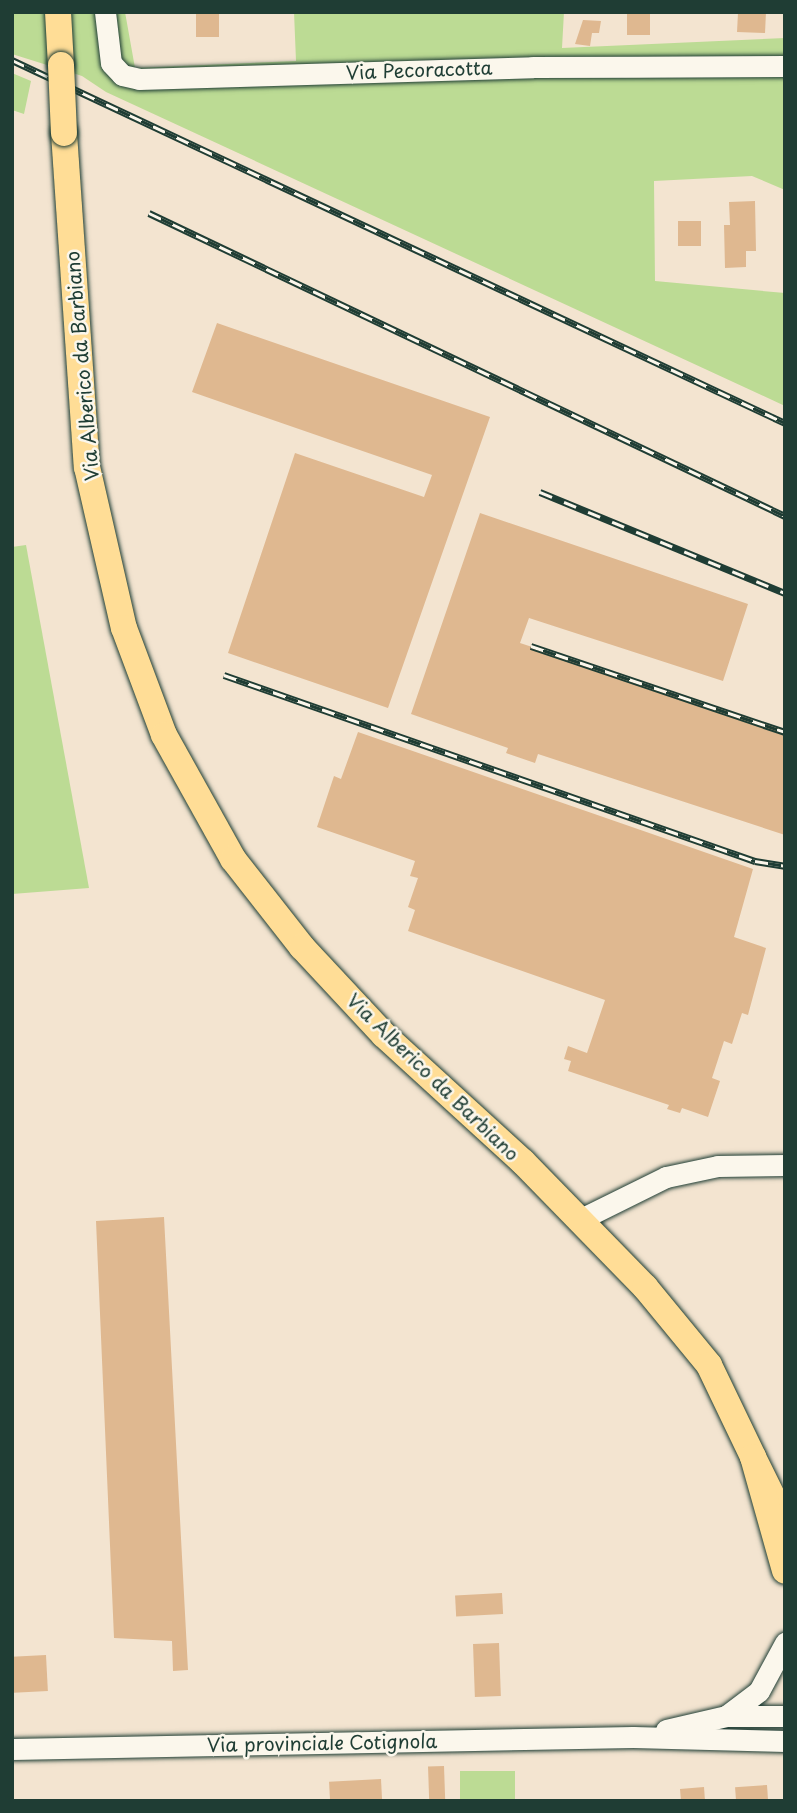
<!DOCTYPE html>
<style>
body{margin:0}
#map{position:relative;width:797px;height:1813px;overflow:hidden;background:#f3e4d0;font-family:"Playpen Sans",sans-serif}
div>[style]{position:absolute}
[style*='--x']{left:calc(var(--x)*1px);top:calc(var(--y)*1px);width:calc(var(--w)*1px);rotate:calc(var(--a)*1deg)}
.green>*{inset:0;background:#bcdb94;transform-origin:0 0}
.building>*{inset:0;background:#dfb890;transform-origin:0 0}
.roads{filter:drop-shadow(0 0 2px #1f3d34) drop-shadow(0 0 2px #1f3d34)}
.minor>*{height:21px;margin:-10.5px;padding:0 10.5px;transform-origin:10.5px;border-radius:10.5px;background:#fbf7ec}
.major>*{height:26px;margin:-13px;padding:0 13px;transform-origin:13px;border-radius:13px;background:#ffdd96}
.rail>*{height:7px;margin-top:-3.5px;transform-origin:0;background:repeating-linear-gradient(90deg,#fbf7ec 0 13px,#1f3d34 0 26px);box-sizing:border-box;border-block:2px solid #1f3d34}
.bridges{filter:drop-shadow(0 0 2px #1f3d34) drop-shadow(0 0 2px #1f3d34)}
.major-bridge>*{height:26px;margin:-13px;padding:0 13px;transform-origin:13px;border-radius:13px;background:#ffdd96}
span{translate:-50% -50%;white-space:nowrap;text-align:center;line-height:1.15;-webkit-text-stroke:5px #fbf7ec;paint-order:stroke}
.street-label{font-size:19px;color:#1f3d34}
.frame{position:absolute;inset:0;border:14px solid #1f3d34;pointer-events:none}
</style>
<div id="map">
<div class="green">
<div style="clip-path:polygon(12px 12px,125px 12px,135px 68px,296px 61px,294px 12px,564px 12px,562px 48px,785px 38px,785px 190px,752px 176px,654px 181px,655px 281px,785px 293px,785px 406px,106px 92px,82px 76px,12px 54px)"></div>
<div style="clip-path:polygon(12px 73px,31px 81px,24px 114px,12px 110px)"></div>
<div style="clip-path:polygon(26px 545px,89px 888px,12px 894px,12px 547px)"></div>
<div style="left:460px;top:1771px;width:55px;height:30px"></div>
</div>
<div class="building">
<div style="left:196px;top:12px;width:23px;height:25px"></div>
<div style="left:627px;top:12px;width:23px;height:23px"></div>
<div style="clip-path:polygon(752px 12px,766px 12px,765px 33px,737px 32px,738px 13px)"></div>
<div style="clip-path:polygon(583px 20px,601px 21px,599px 33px,592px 33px,590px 46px,575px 44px)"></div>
<div style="clip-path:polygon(755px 201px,756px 251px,746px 251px,746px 267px,725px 268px,724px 225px,730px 225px,729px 202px)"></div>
<div style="left:678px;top:221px;width:23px;height:25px"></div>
<div style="clip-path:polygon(217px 323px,490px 417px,388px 708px,228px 653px,295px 453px,424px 497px,432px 475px,192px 392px)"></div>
<div style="clip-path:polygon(480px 513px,748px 604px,723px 681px,529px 618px,520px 643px,785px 730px,785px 835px,538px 754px,535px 763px,506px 753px,508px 748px,411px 714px)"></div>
<div style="clip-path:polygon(358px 732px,753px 869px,734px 937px,766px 948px,748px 1015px,742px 1013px,732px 1044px,724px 1041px,712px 1078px,720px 1081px,708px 1117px,682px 1108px,680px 1113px,667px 1109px,669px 1105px,568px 1071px,571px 1061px,564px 1059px,568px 1046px,587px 1053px,605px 1000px,408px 931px,415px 910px,408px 907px,418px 878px,410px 876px,415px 861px,317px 827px,334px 776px,341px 779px)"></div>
<div style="clip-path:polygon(164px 1217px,188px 1670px,173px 1671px,172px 1641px,114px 1638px,96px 1221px)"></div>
<div style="left:502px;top:1593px;width:21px;height:47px;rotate:87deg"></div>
<div style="left:499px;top:1643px;width:53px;height:26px;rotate:88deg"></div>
<div style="left:46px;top:1655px;width:36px;height:34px;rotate:87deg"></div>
<div style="left:444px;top:1766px;width:35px;height:16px;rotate:88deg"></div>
<div style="left:381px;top:1779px;width:22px;height:52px;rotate:87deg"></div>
<div style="left:767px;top:1785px;width:16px;height:32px;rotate:86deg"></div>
<div style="clip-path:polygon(704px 1787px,705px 1801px,681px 1801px,680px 1789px)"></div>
</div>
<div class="roads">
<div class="minor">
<div style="--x:105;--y:12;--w:51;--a:83.3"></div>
<div style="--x:111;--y:63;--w:16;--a:47"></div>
<div style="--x:122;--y:75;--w:17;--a:13"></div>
<div style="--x:139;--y:79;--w:394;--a:-1.7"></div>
<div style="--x:533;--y:67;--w:252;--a:-0.2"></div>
<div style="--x:581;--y:1219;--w:95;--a:-26.3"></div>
<div style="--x:666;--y:1177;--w:53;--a:-11.9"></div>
<div style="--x:718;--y:1166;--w:67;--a:-0.9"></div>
<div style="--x:726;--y:1716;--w:59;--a:0"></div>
<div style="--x:666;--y:1730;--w:62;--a:-13.1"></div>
<div style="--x:726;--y:1716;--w:41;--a:-37.1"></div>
<div style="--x:759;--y:1691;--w:55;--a:-61.6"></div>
<div style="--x:12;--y:1749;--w:621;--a:-1.11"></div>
<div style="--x:633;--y:1737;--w:152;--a:1.5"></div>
</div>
<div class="major">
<div style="--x:58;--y:12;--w:53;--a:86.8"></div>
<div style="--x:64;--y:133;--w:335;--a:86.1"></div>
<div style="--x:87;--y:467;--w:165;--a:77.1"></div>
<div style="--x:124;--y:628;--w:114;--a:69.5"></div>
<div style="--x:164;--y:735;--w:142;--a:60.9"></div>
<div style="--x:233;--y:859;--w:112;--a:51.9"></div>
<div style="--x:302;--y:947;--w:120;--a:47"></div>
<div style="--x:384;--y:1035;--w:188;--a:42.4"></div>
<div style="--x:523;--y:1162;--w:175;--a:45.7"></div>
<div style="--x:645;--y:1287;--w:101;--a:50.6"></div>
<div style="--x:709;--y:1365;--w:102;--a:64.4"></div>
<div style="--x:785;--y:1522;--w:72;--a:-116.2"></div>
<div style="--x:753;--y:1457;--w:118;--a:74.3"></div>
</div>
</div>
<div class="rail">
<div style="--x:12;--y:60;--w:854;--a:25.15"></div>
<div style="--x:149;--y:213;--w:704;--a:25.47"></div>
<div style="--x:540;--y:492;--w:265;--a:22.4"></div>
<div style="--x:531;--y:646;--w:268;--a:18.7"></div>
<div style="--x:224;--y:675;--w:563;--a:19.3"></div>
<div style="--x:755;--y:861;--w:30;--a:9"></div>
</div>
<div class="bridges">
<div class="major-bridge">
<div style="--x:61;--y:65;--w:68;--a:87.5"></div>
</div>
</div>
<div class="street-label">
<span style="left:419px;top:70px;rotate:-2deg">Via Pecoracotta</span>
<span style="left:82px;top:366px;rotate:-95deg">Via Alberico da Barbiano</span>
<span style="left:433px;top:1077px;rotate:44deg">Via Alberico da Barbiano</span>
<span style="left:322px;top:1743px;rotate:-1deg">Via provinciale Cotignola</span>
</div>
<div class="frame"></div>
</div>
